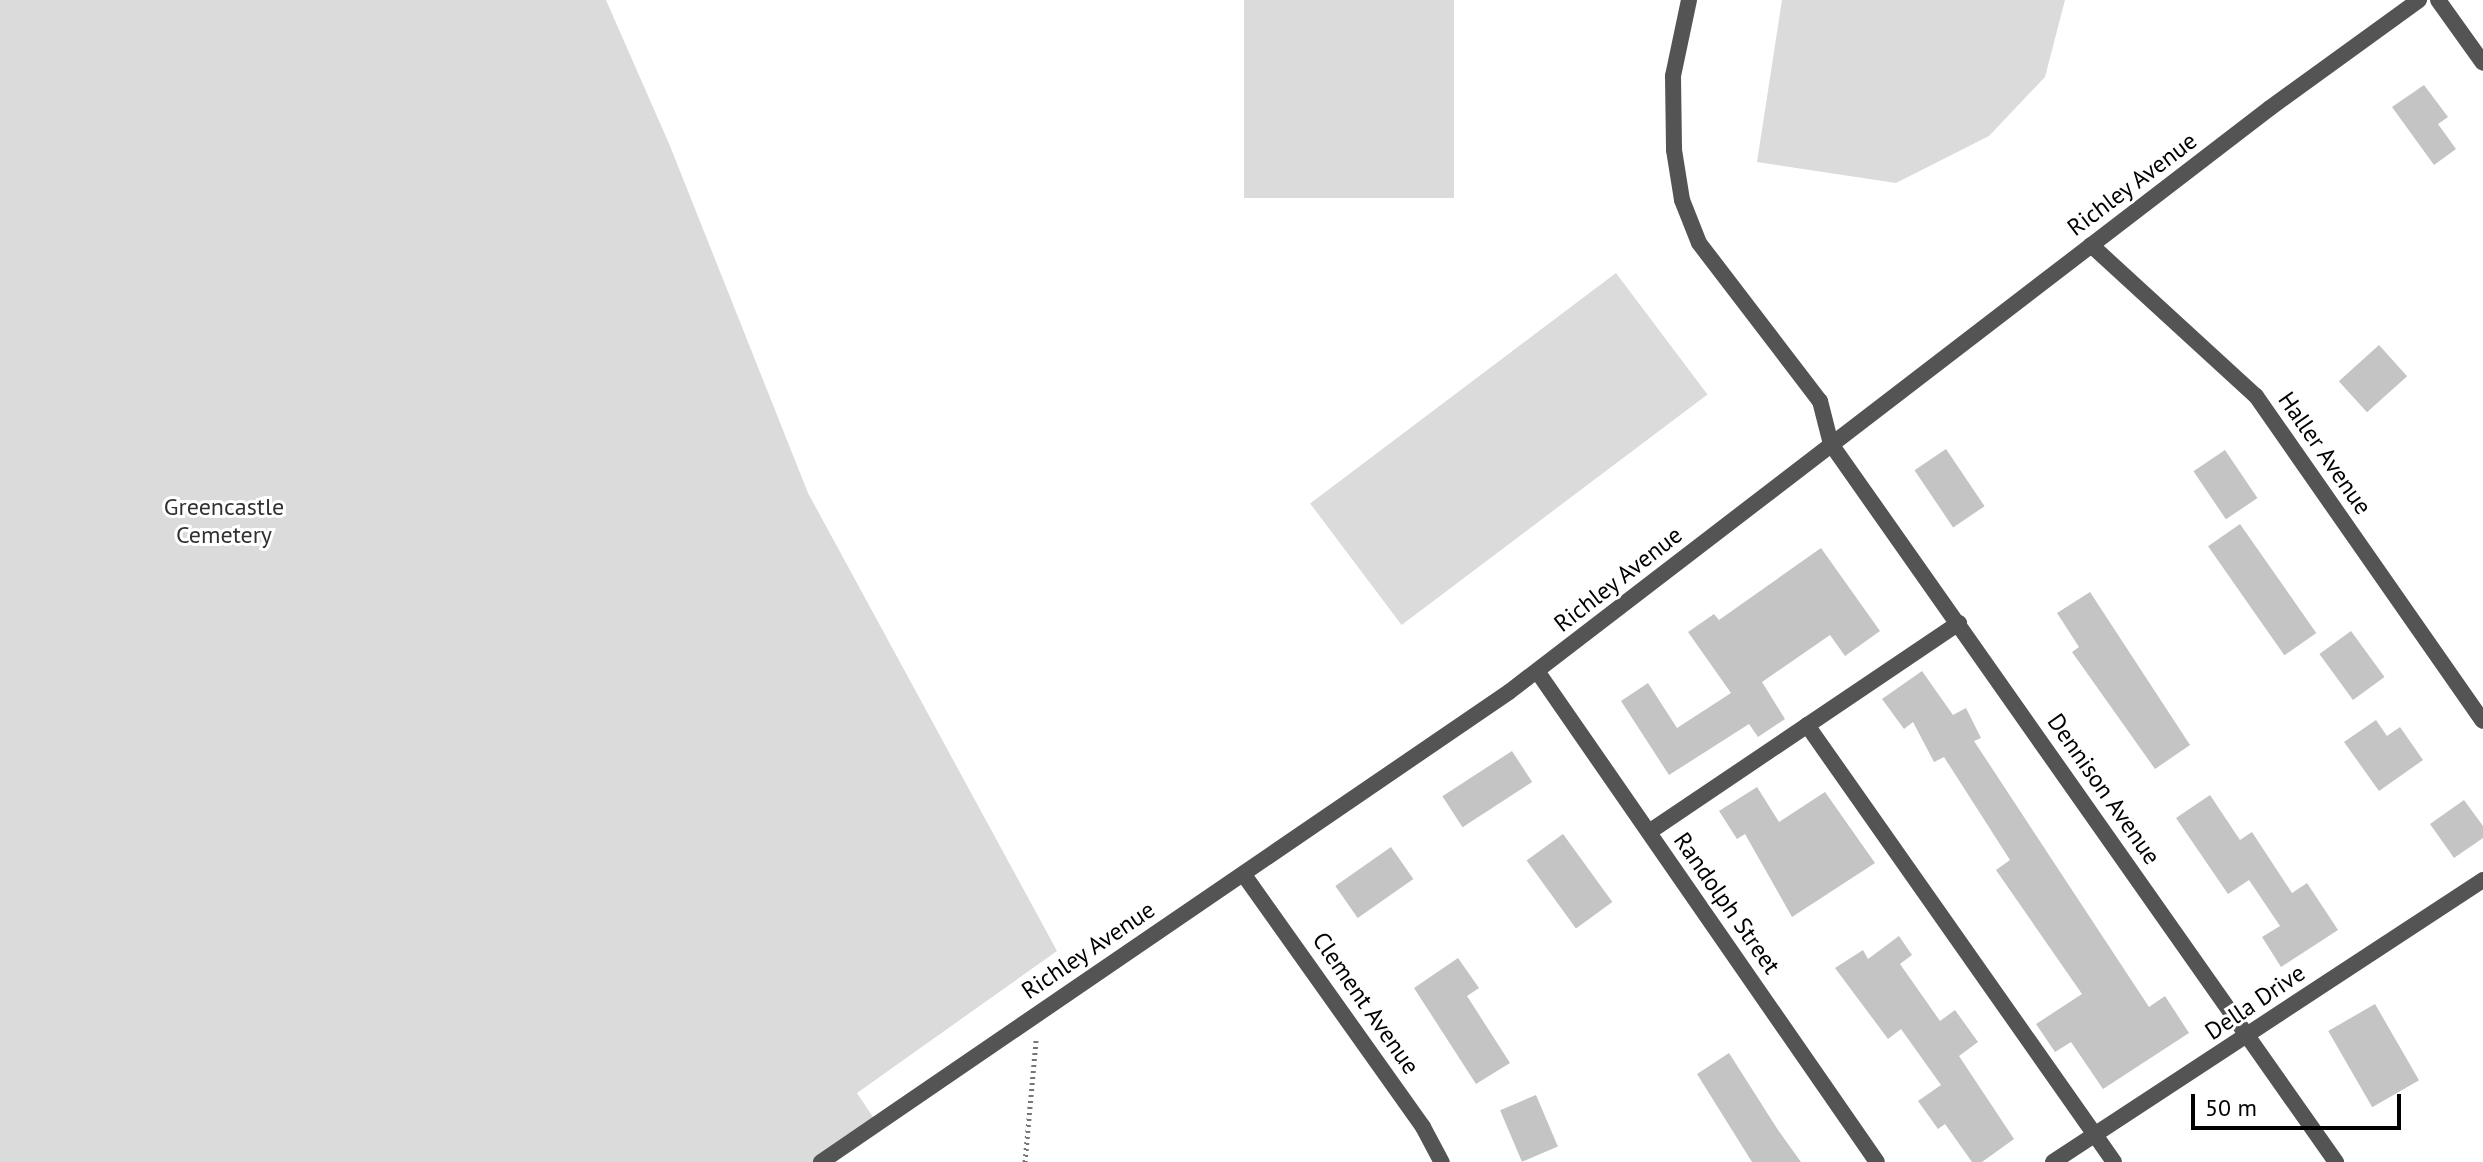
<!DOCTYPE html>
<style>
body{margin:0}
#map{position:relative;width:2483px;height:1162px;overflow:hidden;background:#fff;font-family:"PT Sans",sans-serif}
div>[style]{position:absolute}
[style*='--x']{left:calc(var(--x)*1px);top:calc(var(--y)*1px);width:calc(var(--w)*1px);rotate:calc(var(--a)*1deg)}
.green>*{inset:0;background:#dbdbdb;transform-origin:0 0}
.building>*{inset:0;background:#c4c4c4;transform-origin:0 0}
.path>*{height:5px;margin-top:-2.5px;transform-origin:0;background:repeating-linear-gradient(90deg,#767676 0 2px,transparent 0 6px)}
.lane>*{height:16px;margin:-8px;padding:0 8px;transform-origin:8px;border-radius:8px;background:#545454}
.street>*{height:16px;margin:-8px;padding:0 8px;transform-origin:8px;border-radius:8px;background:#545454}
span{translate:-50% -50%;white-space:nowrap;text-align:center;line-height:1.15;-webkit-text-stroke:6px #fff;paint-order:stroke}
.street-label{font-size:24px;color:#000}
.park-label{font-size:24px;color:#323232}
.scale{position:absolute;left:2191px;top:1094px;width:210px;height:36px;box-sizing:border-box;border:4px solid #000;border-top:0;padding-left:10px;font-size:24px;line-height:28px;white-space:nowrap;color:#000;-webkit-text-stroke:6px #fff;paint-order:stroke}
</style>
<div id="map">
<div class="green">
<div style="clip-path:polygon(0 0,606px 0,670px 146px,808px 493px,1057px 951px,857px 1093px,877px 1123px,821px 1162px,0 1162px)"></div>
<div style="left:1244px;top:0;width:210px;height:198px"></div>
<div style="clip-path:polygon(1782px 0,2065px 0,2045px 77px,1989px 136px,1896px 183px,1757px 162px)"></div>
<div style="left:1616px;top:273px;width:152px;height:383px;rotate:53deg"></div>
</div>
<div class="building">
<div style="clip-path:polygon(2424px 85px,2448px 117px,2438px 124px,2456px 149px,2434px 165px,2392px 107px)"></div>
<div style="left:2379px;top:345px;width:42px;height:54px;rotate:48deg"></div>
<div style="left:1946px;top:449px;width:69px;height:38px;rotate:56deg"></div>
<div style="left:2225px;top:450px;width:58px;height:38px;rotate:56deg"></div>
<div style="left:2240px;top:524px;width:133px;height:39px;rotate:55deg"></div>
<div style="clip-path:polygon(1821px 548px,1880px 631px,1845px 656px,1830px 635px,1762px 682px,1785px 719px,1758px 737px,1749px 724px,1669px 775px,1621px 701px,1648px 683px,1677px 728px,1731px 693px,1688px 632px,1714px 614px,1719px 620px)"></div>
<div style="clip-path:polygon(2090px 592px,2190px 745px,2155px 769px,2072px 652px,2079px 647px,2057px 613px)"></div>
<div style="left:2351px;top:631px;width:57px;height:39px;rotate:54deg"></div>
<div style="clip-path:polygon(1922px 671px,1953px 715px,1966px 708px,1981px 738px,1974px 741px,2149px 1007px,2165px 996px,2189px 1033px,2103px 1089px,2071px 1042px,2055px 1052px,2036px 1024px,2082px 994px,1996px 870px,2010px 860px,1944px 757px,1934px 762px,1913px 722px,1904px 729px,1882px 699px)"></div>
<div style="clip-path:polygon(2376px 720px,2387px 736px,2400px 727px,2423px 760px,2379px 791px,2344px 742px)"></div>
<div style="left:1512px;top:751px;width:37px;height:83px;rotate:57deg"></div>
<div style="clip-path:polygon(1757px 787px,1779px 822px,1825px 792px,1875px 863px,1792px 917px,1745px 834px,1737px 839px,1719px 811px)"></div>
<div style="clip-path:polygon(2210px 795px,2240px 840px,2252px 832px,2292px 893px,2307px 883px,2338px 930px,2281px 967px,2262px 937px,2280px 926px,2249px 880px,2228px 894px,2176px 818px)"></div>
<div style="clip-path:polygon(2464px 800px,2483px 826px,2483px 838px,2454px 858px,2430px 824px)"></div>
<div style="left:1563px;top:834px;width:84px;height:45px;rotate:54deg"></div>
<div style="left:1391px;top:847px;width:39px;height:68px;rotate:55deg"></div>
<div style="clip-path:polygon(1899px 936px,1912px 955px,1900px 964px,1940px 1021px,1955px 1010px,1978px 1042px,1959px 1056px,2014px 1139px,1982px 1162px,1972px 1162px,1945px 1124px,1938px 1129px,1918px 1101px,1941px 1085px,1901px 1029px,1888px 1039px,1835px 968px,1863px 950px,1868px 959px)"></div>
<div style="clip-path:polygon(1458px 958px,1479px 988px,1467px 996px,1510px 1063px,1476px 1084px,1414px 988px)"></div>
<div style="left:2375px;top:1004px;width:88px;height:54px;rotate:60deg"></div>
<div style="clip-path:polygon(1729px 1053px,1778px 1130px,1801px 1162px,1752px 1162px,1697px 1074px)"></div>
<div style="left:1536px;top:1095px;width:56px;height:39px;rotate:67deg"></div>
</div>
<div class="path">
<div style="--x:1025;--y:1162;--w:122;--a:-84.8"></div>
</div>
<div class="lane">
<div style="--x:1689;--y:0;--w:78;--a:101.9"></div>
<div style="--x:1673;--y:76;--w:74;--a:89.2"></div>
<div style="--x:1674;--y:150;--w:51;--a:80.9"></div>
<div style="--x:1682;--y:200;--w:46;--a:68.4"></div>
<div style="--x:1699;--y:243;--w:199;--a:52.6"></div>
<div style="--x:1820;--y:401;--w:44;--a:75.7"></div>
<div style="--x:1807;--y:725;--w:534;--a:54.91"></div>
<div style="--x:1649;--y:832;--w:374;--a:-34"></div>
</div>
<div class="street">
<div style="--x:2438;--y:0;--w:77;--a:54.5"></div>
<div style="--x:2091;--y:245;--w:224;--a:42.5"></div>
<div style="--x:2256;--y:396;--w:396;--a:55.1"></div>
<div style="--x:1831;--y:444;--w:878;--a:54.88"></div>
<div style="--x:1537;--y:671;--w:597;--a:55.3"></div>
<div style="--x:1244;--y:875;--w:309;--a:54.6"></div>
<div style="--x:1423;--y:1127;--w:40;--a:62"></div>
<div style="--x:821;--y:1162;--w:833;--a:-34.34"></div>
<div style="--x:1509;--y:692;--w:959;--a:-37.5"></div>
<div style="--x:2270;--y:108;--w:184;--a:-35.9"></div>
<div style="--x:2053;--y:1162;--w:514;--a:-33.26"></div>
</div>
<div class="street-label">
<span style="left:2132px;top:184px;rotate:-37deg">Richley Avenue</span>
<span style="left:2325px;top:453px;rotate:55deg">Haller Avenue</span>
<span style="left:1618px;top:579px;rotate:-38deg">Richley Avenue</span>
<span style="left:2104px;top:789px;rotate:55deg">Dennison Avenue</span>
<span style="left:1727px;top:903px;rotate:55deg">Randolph Street</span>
<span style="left:1088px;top:950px;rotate:-34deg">Richley Avenue</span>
<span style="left:2255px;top:1002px;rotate:-34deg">Della Drive</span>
<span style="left:1366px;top:1003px;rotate:55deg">Clement Avenue</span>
</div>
<div class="park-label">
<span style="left:224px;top:521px">Greencastle<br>Cemetery</span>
</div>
<div class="scale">50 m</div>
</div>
